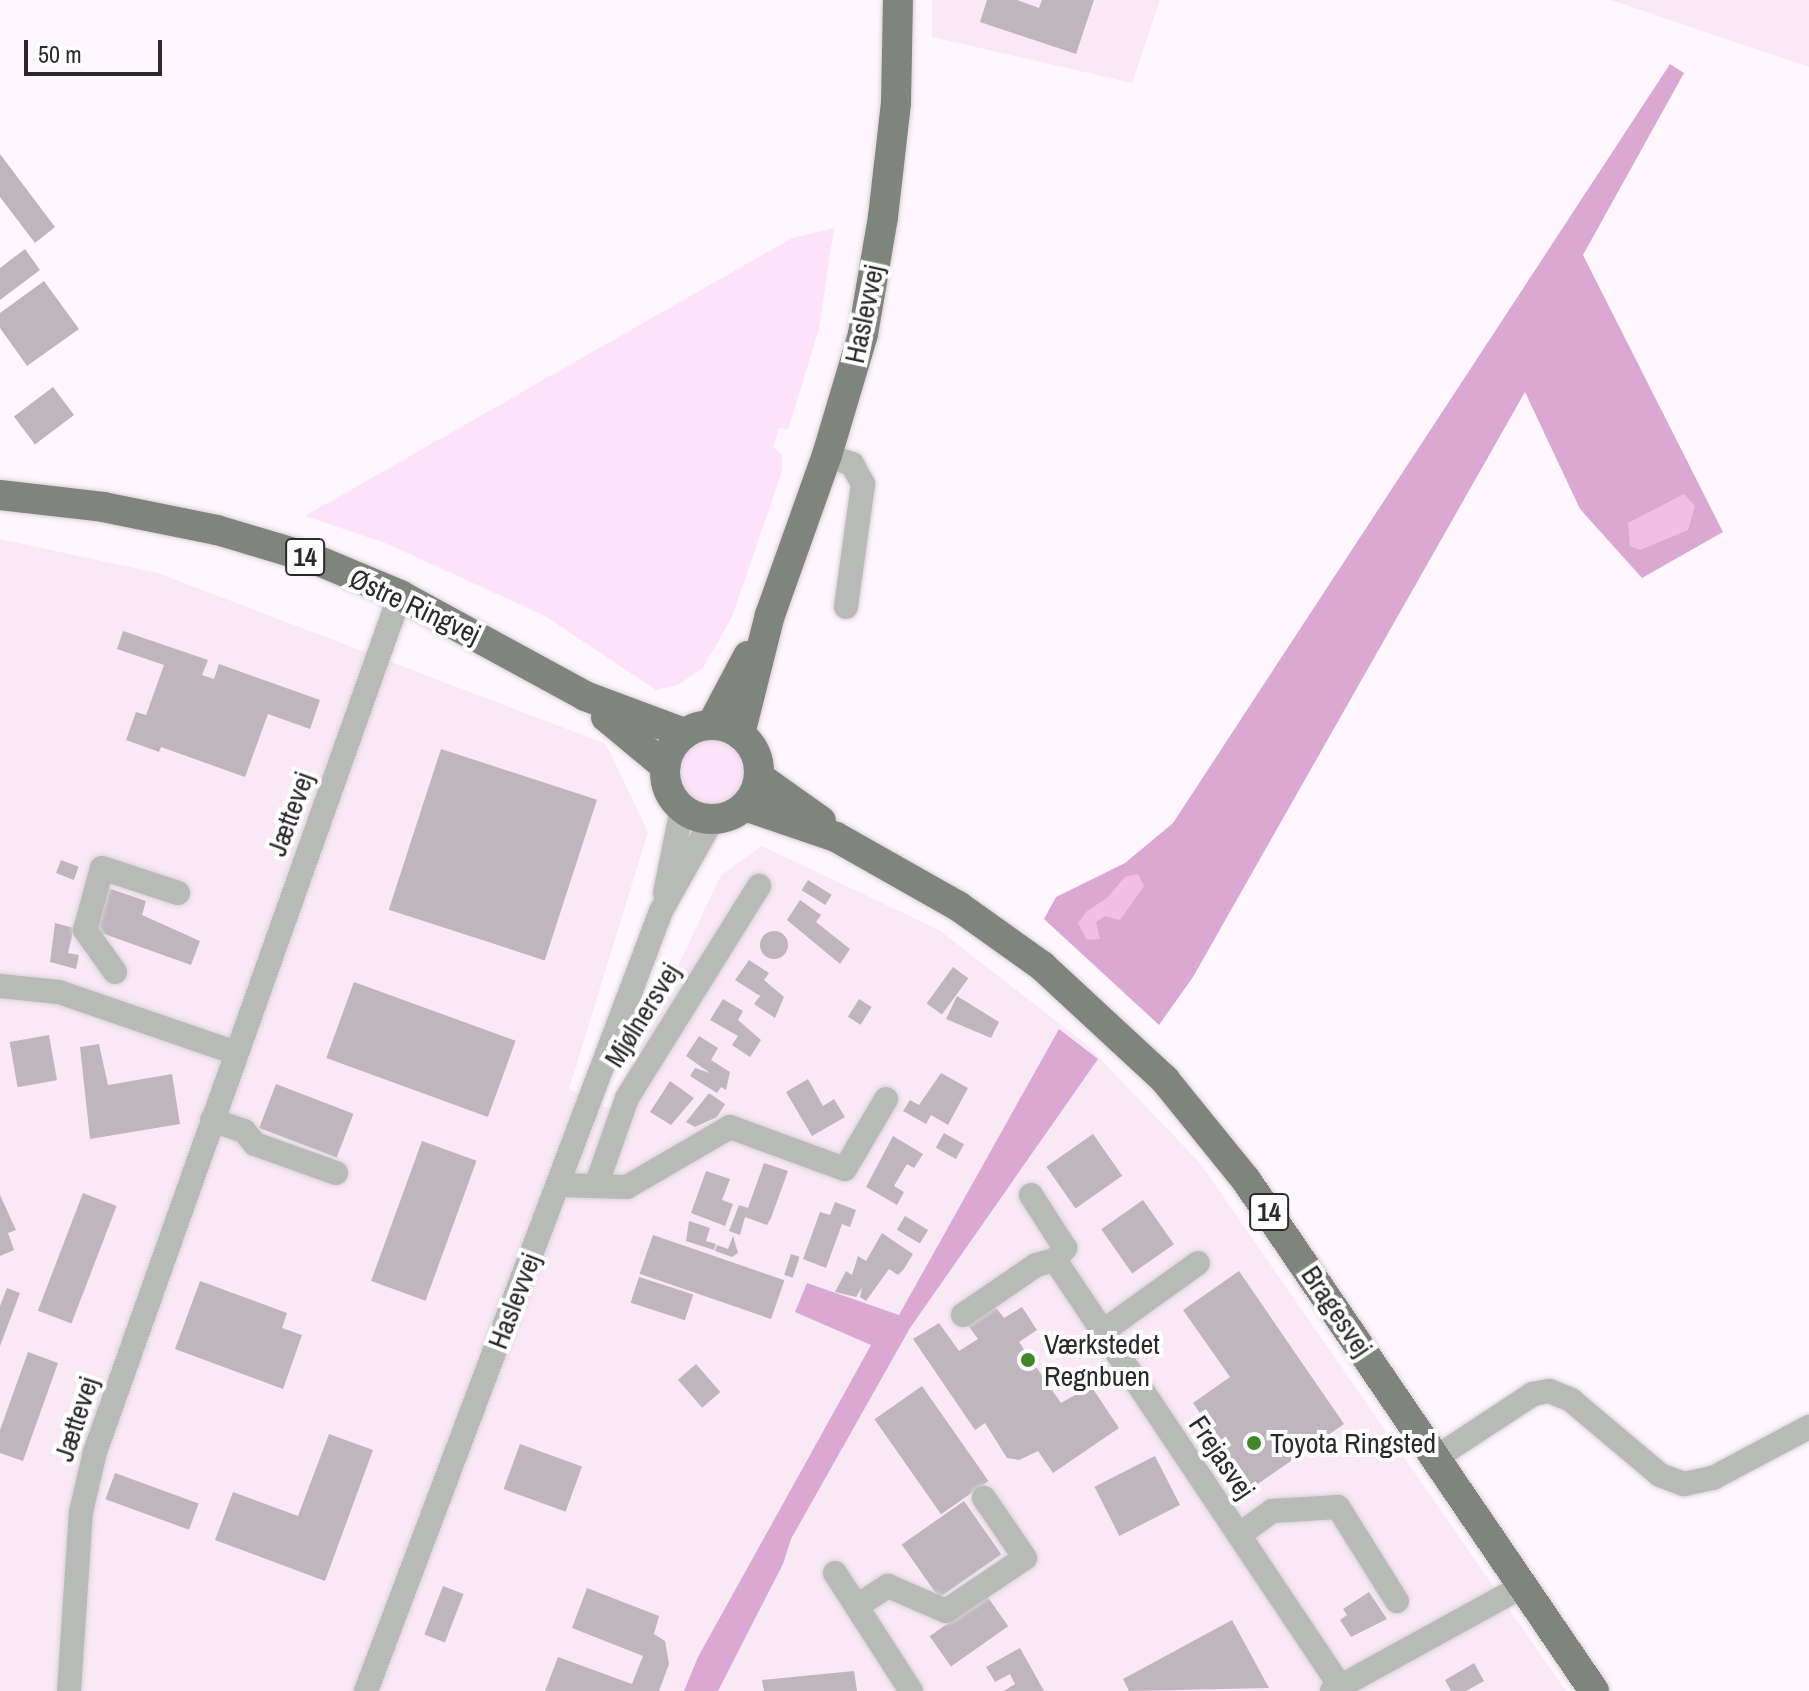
<!DOCTYPE html>
<meta charset="utf-8">
<style>
body{margin:0}
#map{position:relative;width:1809px;height:1691px;overflow:hidden;background:#fff7fd;font-family:"Archivo Narrow",sans-serif}
div>[style]{position:absolute}
[style*='--x']{left:calc(var(--x)*1px);top:calc(var(--y)*1px);width:calc(var(--w)*1px);rotate:calc(var(--a)*1deg)}
.built>*{inset:0;background:#f8e9f5}
.green>*{inset:0;background:#fee2f9}
.round{border-radius:50%}
.forest>*{inset:0;background:#dba8d3}
.water>*{inset:0;background:#f1bee9}
.building>*{inset:0;background:#beb6bc;transform-origin:0 0}
.roads{filter:drop-shadow(0 0 2px #d9d2d7) drop-shadow(0 0 2px #d9d2d7)}
.minor>*{height:24px;margin:-12px;padding:0 12px;transform-origin:12px;border-radius:12px;background:#b7bab6}
.major>*{height:30px;margin:-15px;padding:0 15px;transform-origin:15px;border-radius:15px;background:#80847e}
.major>.ring{margin:-15px;padding:0;box-sizing:content-box;background:none;border:30px solid #80847e;border-radius:50%}
.dots>*{width:22px;height:22px;translate:-50% -50%;box-sizing:border-box;border:4px solid #fff;border-radius:50%}
span{translate:-50% -50%;white-space:nowrap;text-align:center;line-height:1.15;-webkit-text-stroke:8px #fff;paint-order:stroke}
.shield-label span{padding:2px 6px;background:#fff;border:2px solid;border-radius:6px;-webkit-text-stroke-width:0}
.shield-label{font-size:26px;color:#2c292c;font-weight:700}
.street-label{font-size:28px;color:#2c292c}
.poi-label{font-size:28px;color:#2c292c}
.left{translate:0 -50%;text-align:left}
.scale{position:absolute;left:24px;top:40px;width:138px;height:36px;box-sizing:border-box;border:4px solid #2c292c;border-top:0;padding-left:10px;font-size:24px;line-height:28px;white-space:nowrap;color:#2c292c;-webkit-text-stroke:6px #fff;paint-order:stroke}
</style>
<div id="map">
<div class="built">
<div style="clip-path:polygon(932px 0,1160px 0,1132px 83px,932px 37px)"></div>
<div style="clip-path:polygon(1611px 0,1809px 0,1809px 67px,1720px 37px)"></div>
<div style="clip-path:polygon(0 539px,158px 573px,606px 744px,648px 832px,569px 1089px,610px 1109px,721px 875px,762px 846px,939px 930px,1086px 1044px,1200px 1163px,1566px 1691px,0 1691px)"></div>
</div>
<div class="green">
<div style="clip-path:polygon(834px 228px,819px 329px,788px 430px,779px 428px,773px 447px,782px 455px,782px 472px,732px 617px,703px 668px,678px 685px,656px 690px,545px 616px,385px 543px,305px 516px,792px 238px)"></div>
<div class="round" style="left:678px;top:737px;width:68px;height:68px"></div>
</div>
<div class="forest">
<div style="clip-path:polygon(1670px 64px,1684px 73px,1583px 255px,1723px 532px,1642px 578px,1580px 509px,1525px 392px,1193px 977px,1159px 1025px,1044px 919px,1056px 897px,1125px 863px,1173px 823px)"></div>
<div style="clip-path:polygon(1059px 1029px,1098px 1059px,910px 1328px,791px 1539px,783px 1564px,718px 1691px,684px 1691px,698px 1657px,871px 1345px,795px 1312px,807px 1283px,899px 1315px)"></div>
</div>
<div class="water">
<div style="clip-path:polygon(1684px 494px,1695px 506px,1688px 530px,1640px 550px,1630px 546px,1628px 523px)"></div>
<div style="clip-path:polygon(1138px 874px,1144px 886px,1120px 920px,1105px 916px,1096px 922px,1100px 939px,1087px 940px,1078px 923px,1087px 911px,1107px 898px,1125px 877px)"></div>
</div>
<div class="building">
<div style="clip-path:polygon(987px 0,1017px 0,1039px 8px,1042px 0,1094px 0,1076px 54px,980px 22px)"></div>
<div style="clip-path:polygon(0 154px,55px 227px,35px 243px,0 197px)"></div>
<div style="clip-path:polygon(25px 249px,40px 270px,0 300px,0 268px)"></div>
<div style="clip-path:polygon(44px 281px,79px 329px,27px 366px,0 328px,0 313px)"></div>
<div style="left:53px;top:387px;width:35px;height:49px;rotate:53deg"></div>
<div style="clip-path:polygon(123px 631px,208px 660px,202px 675px,214px 679px,219px 664px,320px 700px,310px 729px,268px 714px,245px 777px,161px 747px,159px 752px,126px 740px,136px 712px,146px 715px,164px 665px,117px 649px)"></div>
<div style="left:441px;top:749px;width:164px;height:169px;rotate:18deg"></div>
<div style="left:61px;top:860px;width:19px;height:14px;rotate:21deg"></div>
<div style="left:808px;top:880px;width:28px;height:12px;rotate:32deg"></div>
<div style="clip-path:polygon(108px 888px,146px 901px,142px 915px,200px 941px,191px 965px,93px 930px)"></div>
<div style="clip-path:polygon(800px 900px,821px 915px,816px 922px,850px 949px,840px 964px,787px 920px)"></div>
<div style="clip-path:polygon(55px 923px,74px 928px,68px 953px,79px 955px,76px 969px,50px 962px)"></div>
<div class="round" style="left:760px;top:931px;width:28px;height:28px"></div>
<div style="clip-path:polygon(749px 960px,769px 973px,764px 980px,784px 997px,775px 1018px,754px 1004px,760px 996px,735px 980px)"></div>
<div style="left:953px;top:967px;width:19px;height:45px;rotate:36deg"></div>
<div style="left:354px;top:982px;width:172px;height:81px;rotate:20deg"></div>
<div style="clip-path:polygon(957px 996px,999px 1022px,991px 1038px,946px 1019px)"></div>
<div style="clip-path:polygon(723px 999px,743px 1011px,738px 1020px,761px 1040px,750px 1057px,732px 1045px,738px 1036px,710px 1020px)"></div>
<div style="left:859px;top:999px;width:15px;height:21px;rotate:32deg"></div>
<div style="left:49px;top:1035px;width:46px;height:40px;rotate:80deg"></div>
<div style="clip-path:polygon(699px 1036px,718px 1048px,711px 1060px,730px 1072px,726px 1090px,721px 1087px,717px 1093px,690px 1076px,695px 1068px,710px 1073px,686px 1056px)"></div>
<div style="clip-path:polygon(99px 1044px,108px 1085px,172px 1074px,180px 1124px,90px 1139px,80px 1047px)"></div>
<div style="clip-path:polygon(941px 1073px,968px 1088px,948px 1125px,931px 1115px,926px 1124px,903px 1111px,910px 1100px,919px 1105px)"></div>
<div style="clip-path:polygon(808px 1079px,823px 1106px,834px 1099px,845px 1117px,812px 1136px,786px 1092px)"></div>
<div style="clip-path:polygon(670px 1081px,694px 1098px,671px 1125px,650px 1112px)"></div>
<div style="left:276px;top:1084px;width:83px;height:47px;rotate:21deg"></div>
<div style="clip-path:polygon(709px 1093px,725px 1104px,717px 1117px,695px 1127px,686px 1122px)"></div>
<div style="left:944px;top:1133px;width:23px;height:17px;rotate:29deg"></div>
<div style="left:1093px;top:1134px;width:51px;height:57px;rotate:55deg"></div>
<div style="clip-path:polygon(893px 1136px,923px 1154px,914px 1168px,907px 1164px,894px 1186px,904px 1192px,897px 1205px,866px 1187px)"></div>
<div style="left:422px;top:1141px;width:58px;height:149px;rotate:20deg"></div>
<div style="clip-path:polygon(764px 1163px,788px 1171px,771px 1218px,767px 1225px,745px 1217px,740px 1235px,729px 1231px,739px 1205px,748px 1208px)"></div>
<div style="clip-path:polygon(706px 1171px,730px 1179px,722px 1200px,733px 1204px,725px 1226px,691px 1213px)"></div>
<div style="left:83px;top:1193px;width:36px;height:126px;rotate:21deg"></div>
<div style="clip-path:polygon(0 1195px,16px 1230px,8px 1233px,14px 1250px,0 1256px)"></div>
<div style="left:1143px;top:1200px;width:54px;height:51px;rotate:55deg"></div>
<div style="clip-path:polygon(835px 1202px,856px 1210px,850px 1227px,842px 1224px,826px 1268px,803px 1259px,820px 1212px,830px 1215px)"></div>
<div style="left:905px;top:1216px;width:27px;height:16px;rotate:31deg"></div>
<div style="clip-path:polygon(689px 1221px,710px 1228px,706px 1241px,716px 1244px,714px 1250px,686px 1241px)"></div>
<div style="clip-path:polygon(882px 1233px,913px 1254px,904px 1269px,898px 1275px,889px 1269px,866px 1301px,860px 1297px,862px 1287px,856px 1297px,835px 1292px,846px 1271px,852px 1275px,858px 1256px,866px 1261px)"></div>
<div style="left:653px;top:1235px;width:139px;height:41px;rotate:19deg"></div>
<div style="clip-path:polygon(733px 1236px,738px 1253px,732px 1257px,715px 1251px,717px 1245px,728px 1249px)"></div>
<div style="left:791px;top:1254px;width:9px;height:22px;rotate:18deg"></div>
<div style="clip-path:polygon(1239px 1271px,1344px 1424px,1252px 1488px,1193px 1403px,1230px 1377px,1183px 1310px)"></div>
<div style="left:639px;top:1277px;width:57px;height:27px;rotate:18deg"></div>
<div style="clip-path:polygon(200px 1281px,287px 1313px,282px 1328px,302px 1335px,283px 1389px,175px 1349px)"></div>
<div style="clip-path:polygon(7px 1288px,20px 1293px,0 1346px,0 1306px)"></div>
<div style="clip-path:polygon(994px 1305px,1004px 1318px,1022px 1307px,1037px 1330px,1019px 1342px,1061px 1403px,1091px 1386px,1119px 1428px,1053px 1473px,1038px 1451px,1019px 1460px,1007px 1458px,985px 1423px,975px 1430px,913px 1339px,939px 1323px,959px 1351px,978px 1339px,967px 1324px)"></div>
<div style="clip-path:polygon(28px 1352px,58px 1363px,23px 1461px,0 1453px,0 1430px)"></div>
<div style="left:696px;top:1364px;width:37px;height:24px;rotate:49deg"></div>
<div style="left:922px;top:1386px;width:116px;height:58px;rotate:55deg"></div>
<div style="clip-path:polygon(329px 1434px,373px 1450px,325px 1581px,215px 1540px,233px 1492px,298px 1516px)"></div>
<div style="left:520px;top:1444px;width:66px;height:48px;rotate:20deg"></div>
<div style="left:1155px;top:1456px;width:55px;height:68px;rotate:63deg"></div>
<div style="left:115px;top:1473px;width:89px;height:28px;rotate:20deg"></div>
<div style="left:964px;top:1501px;width:65px;height:76px;rotate:55deg"></div>
<div style="left:443px;top:1586px;width:22px;height:52px;rotate:21deg"></div>
<div style="clip-path:polygon(587px 1588px,659px 1616px,654px 1634px,665px 1641px,669px 1664px,659px 1691px,545px 1691px,558px 1657px,632px 1684px,643px 1656px,572px 1628px)"></div>
<div style="clip-path:polygon(1369px 1592px,1387px 1619px,1351px 1637px,1340px 1620px,1347px 1615px,1343px 1609px)"></div>
<div style="left:987px;top:1596px;width:37px;height:70px;rotate:55deg"></div>
<div style="clip-path:polygon(1232px 1620px,1269px 1688px,1129px 1691px,1123px 1679px)"></div>
<div style="clip-path:polygon(1020px 1648px,1044px 1691px,1004px 1691px,1015px 1684px,1010px 1674px,995px 1682px,986px 1667px)"></div>
<div style="clip-path:polygon(1474px 1663px,1484px 1681px,1466px 1691px,1451px 1691px,1445px 1680px)"></div>
<div style="clip-path:polygon(854px 1671px,857px 1691px,764px 1691px,762px 1680px)"></div>
</div>
<div class="roads">
<div class="minor">
<div style="--x:827;--y:455;--w:27;--a:20"></div>
<div style="--x:852;--y:464;--w:23;--a:61"></div>
<div style="--x:863;--y:484;--w:124;--a:97.9"></div>
<div style="--x:665;--y:893;--w:86;--a:-78.6"></div>
<div style="--x:115;--y:972;--w:52;--a:-125.5"></div>
<div style="--x:85;--y:930;--w:64;--a:-74.7"></div>
<div style="--x:102;--y:868;--w:80;--a:18.2"></div>
<div style="--x:0;--y:986;--w:59;--a:5.8"></div>
<div style="--x:59;--y:992;--w:187;--a:19"></div>
<div style="--x:212;--y:1120;--w:34;--a:19"></div>
<div style="--x:244;--y:1131;--w:17;--a:50"></div>
<div style="--x:255;--y:1144;--w:86;--a:19.7"></div>
<div style="--x:558;--y:1185;--w:69;--a:1.7"></div>
<div style="--x:627;--y:1187;--w:119;--a:-30.2"></div>
<div style="--x:730;--y:1127;--w:122;--a:20.1"></div>
<div style="--x:845;--y:1169;--w:81;--a:-59.6"></div>
<div style="--x:596;--y:1186;--w:93;--a:-70.6"></div>
<div style="--x:627;--y:1098;--w:250;--a:-58.1"></div>
<div style="--x:1055;--y:1260;--w:513;--a:56.22"></div>
<div style="--x:963;--y:1315;--w:88;--a:-34.4"></div>
<div style="--x:1036;--y:1265;--w:20;--a:-15"></div>
<div style="--x:1055;--y:1260;--w:16;--a:-50"></div>
<div style="--x:1065;--y:1248;--w:63;--a:-122.7"></div>
<div style="--x:1102;--y:1332;--w:118;--a:-35.7"></div>
<div style="--x:1437;--y:1457;--w:115;--a:-33.3"></div>
<div style="--x:1533;--y:1394;--w:16;--a:-11"></div>
<div style="--x:1549;--y:1391;--w:24;--a:22"></div>
<div style="--x:1571;--y:1400;--w:116;--a:40.1"></div>
<div style="--x:1660;--y:1475;--w:26;--a:21"></div>
<div style="--x:1684;--y:1484;--w:30;--a:-12"></div>
<div style="--x:1713;--y:1478;--w:109;--a:-28"></div>
<div style="--x:1239;--y:1535;--w:41;--a:-36"></div>
<div style="--x:1272;--y:1511;--w:66;--a:-3.5"></div>
<div style="--x:1338;--y:1507;--w:111;--a:57.9"></div>
<div style="--x:835;--y:1573;--w:140;--a:57.2"></div>
<div style="--x:857;--y:1606;--w:37;--a:-33"></div>
<div style="--x:888;--y:1586;--w:63;--a:23.3"></div>
<div style="--x:946;--y:1611;--w:95;--a:-33.9"></div>
<div style="--x:1025;--y:1558;--w:73;--a:-124.3"></div>
<div style="--x:69;--y:1691;--w:179;--a:-86.2"></div>
<div style="--x:81;--y:1512;--w:62;--a:-76.9"></div>
<div style="--x:95;--y:1452;--w:910;--a:-70.41"></div>
<div style="--x:366;--y:1691;--w:834;--a:-69.28"></div>
<div style="--x:661;--y:911;--w:104;--a:-60.7"></div>
<div style="--x:1332;--y:1691;--w:218;--a:-28.8"></div>
</div>
<div class="major">
<div style="--x:0;--y:495;--w:104;--a:6.6"></div>
<div style="--x:103;--y:507;--w:116;--a:11.4"></div>
<div style="--x:217;--y:530;--w:101;--a:16.6"></div>
<div style="--x:314;--y:559;--w:93;--a:22.7"></div>
<div style="--x:400;--y:595;--w:211;--a:28.6"></div>
<div style="--x:585;--y:696;--w:106;--a:20.5"></div>
<div style="--x:606;--y:717;--w:77;--a:39.7"></div>
<div style="--x:712;--y:724;--w:77;--a:-62.1"></div>
<div class="ring" style="left:665px;top:725px;width:64px;height:64px"></div>
<div style="--x:740;--y:734;--w:123;--a:-75.9"></div>
<div style="--x:770;--y:615;--w:170;--a:-70.4"></div>
<div style="--x:827;--y:455;--w:126;--a:-73.4"></div>
<div style="--x:863;--y:334;--w:119;--a:-80.3"></div>
<div style="--x:883;--y:217;--w:115;--a:-83.5"></div>
<div style="--x:896;--y:103;--w:103;--a:-88.9"></div>
<div style="--x:759;--y:777;--w:76;--a:35.4"></div>
<div style="--x:745;--y:806;--w:96;--a:18.8"></div>
<div style="--x:836;--y:837;--w:140;--a:29.5"></div>
<div style="--x:958;--y:906;--w:103;--a:35.5"></div>
<div style="--x:1042;--y:966;--w:168;--a:42.8"></div>
<div style="--x:1165;--y:1080;--w:129;--a:51"></div>
<div style="--x:1246;--y:1180;--w:618;--a:55.74"></div>
</div>
</div>
<div class="dots">
<div style="left:1028px;top:1360px;background:#41862a"></div>
<div style="left:1254px;top:1443px;background:#41862a"></div>
</div>
<div class="shield-label">
<span style="left:305px;top:557px">14</span>
<span style="left:1269px;top:1212px">14</span>
</div>
<div class="street-label">
<span style="left:864px;top:314px;rotate:-78deg">Haslevvej</span>
<span style="left:415px;top:606px;rotate:25deg">Østre Ringvej</span>
<span style="left:290px;top:814px;rotate:-70deg">Jættevej</span>
<span style="left:642px;top:1015px;rotate:-58deg">Mjølnersvej</span>
<span style="left:514px;top:1301px;rotate:-69deg">Haslevvej</span>
<span style="left:1337px;top:1311px;rotate:56deg">Bragesvej</span>
<span style="left:76px;top:1419px;rotate:-72deg">Jættevej</span>
<span style="left:1222px;top:1457px;rotate:56deg">Frejasvej</span>
</div>
<div class="poi-label">
<span class="left" style="left:1044px;top:1360px">Værkstedet<br>Regnbuen</span>
<span class="left" style="left:1270px;top:1443px">Toyota Ringsted</span>
</div>
<div class="scale">50 m</div>
</div>
